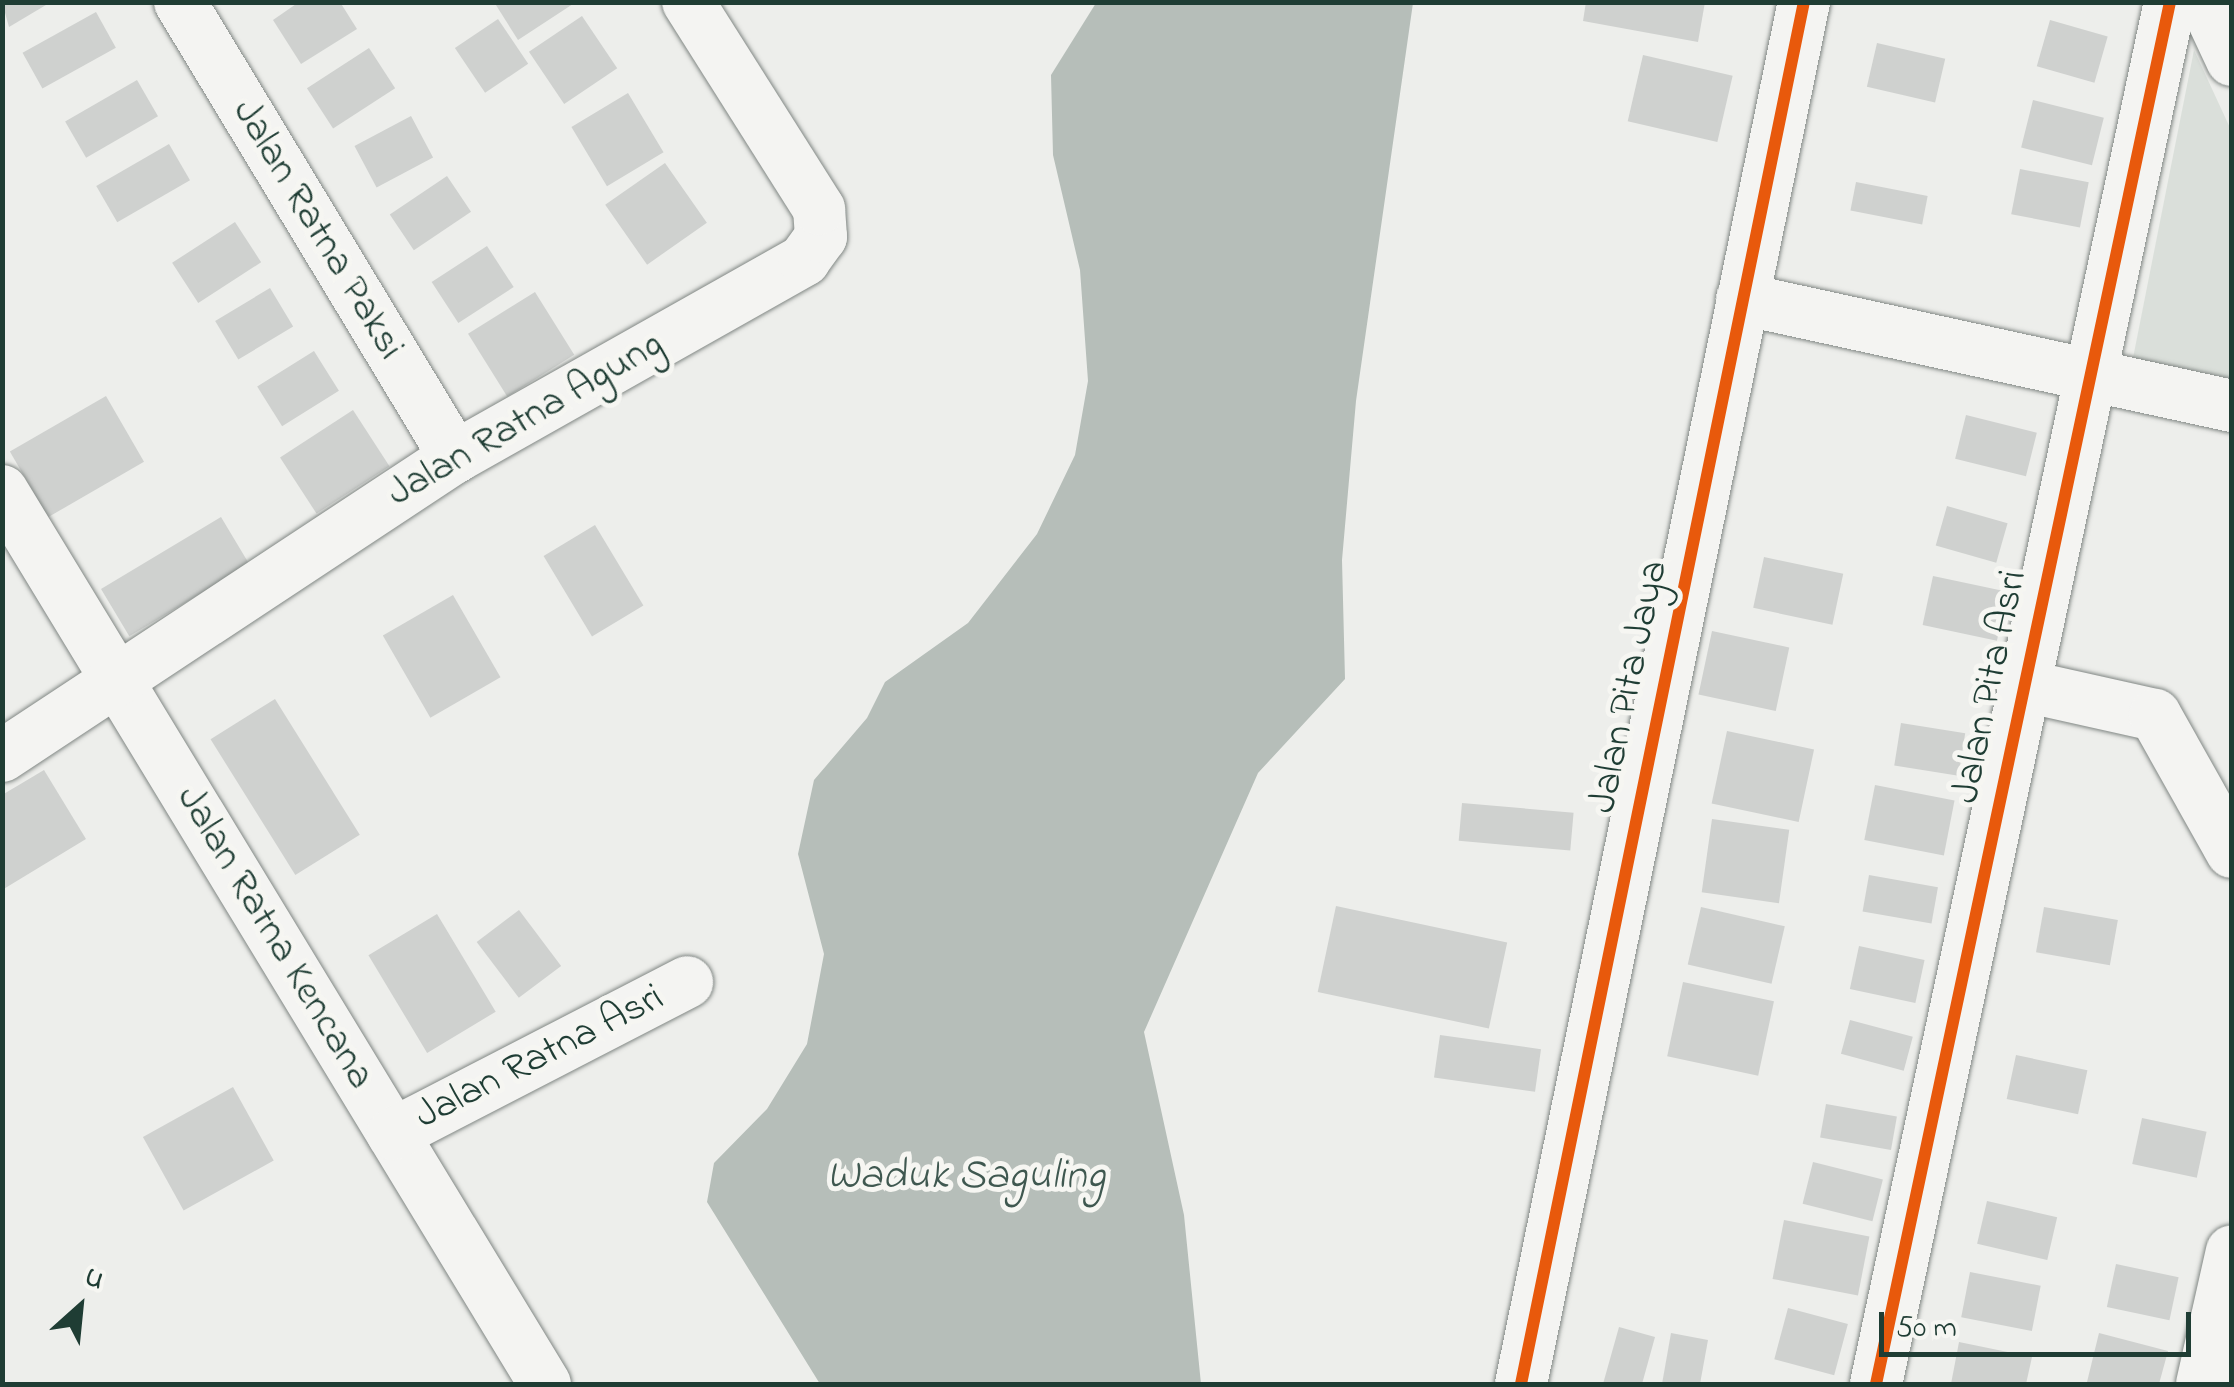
<!DOCTYPE html>
<style>
body{margin:0}
#map{position:relative;width:2234px;height:1387px;overflow:hidden;background:#edeeeb;font-family:"Indie Flower",sans-serif}
div>[style]{position:absolute}
[style*='--x']{left:calc(var(--x)*1px);top:calc(var(--y)*1px);width:calc(var(--w)*1px);rotate:calc(var(--a)*1deg)}
.green>*{inset:0;background:#dadfda}
.water>*{inset:0;background:#b6beb9}
.building>*{inset:0;background:#cfd1cf;transform-origin:0 0}
.roads{filter:drop-shadow(0 0 2px #818784) drop-shadow(0 0 2px #818784)}
.minor>*{height:52px;margin:-26px;padding:0 26px;transform-origin:26px;border-radius:26px;background:#f4f4f2}
.cycleway>*{height:12px;margin:-6px;padding:0 6px;transform-origin:6px;border-radius:6px;background:#e8590c}
span{translate:-50% -50%;white-space:nowrap;text-align:center;line-height:1.15;-webkit-text-stroke:10px #f6f6f2;paint-order:stroke}
.street-label{font-size:40px;color:#1f3d34}
.water-label{font-size:42px;color:#3f5850;font-style:italic}
.frame{position:absolute;inset:0;border:5px solid #1f3d34;pointer-events:none}
.north{position:absolute;left:30px;top:1257px;width:100px;height:100px;-webkit-text-stroke:8px #f6f6f2;paint-order:stroke;rotate:27deg;font-size:28px;font-weight:700;line-height:40px;text-align:center;color:#1f3d34}
.north::after{content:'';display:block;margin:auto;width:35px;height:45px;background:#1f3d34;clip-path:polygon(50% 0,100% 100%,50% 72%,0 100%)}
.scale{position:absolute;left:1879px;top:1312px;width:312px;height:45px;box-sizing:border-box;border:5px solid #1f3d34;border-top:0;padding-left:12px;font-size:30px;line-height:35px;white-space:nowrap;color:#1f3d34;-webkit-text-stroke:8px #f6f6f2;paint-order:stroke}
</style>
<div id="map">
<div class="green">
<div style="clip-path:polygon(2194px 50px,2231px 130px,2231px 379px,2133px 358px)"></div>
</div>
<div class="water">
<div style="clip-path:polygon(1096px 3px,1413px 3px,1356px 401px,1342px 560px,1345px 679px,1258px 773px,1144px 1032px,1184px 1215px,1201px 1384px,820px 1384px,707px 1202px,714px 1163px,767px 1109px,807px 1044px,824px 954px,798px 854px,814px 780px,867px 718px,885px 682px,968px 623px,1037px 534px,1075px 455px,1088px 381px,1080px 270px,1053px 155px,1051px 75px)"></div>
</div>
<div class="building">
<div style="clip-path:polygon(2px 2px,51px 2px,9px 27px)"></div>
<div style="clip-path:polygon(299px 2px,340px 2px,357px 29px,301px 64px,273px 20px)"></div>
<div style="clip-path:polygon(494px 2px,576px 2px,518px 40px)"></div>
<div style="clip-path:polygon(1586px 2px,1705px 2px,1698px 42px,1583px 21px)"></div>
<div style="left:96px;top:12px;width:41px;height:84px;rotate:61deg"></div>
<div style="left:582px;top:16px;width:63px;height:64px;rotate:56deg"></div>
<div style="left:498px;top:19px;width:54px;height:52px;rotate:56deg"></div>
<div style="left:2050px;top:20px;width:60px;height:48px;rotate:16deg"></div>
<div style="left:1877px;top:43px;width:70px;height:45px;rotate:13deg"></div>
<div style="left:369px;top:48px;width:48px;height:74px;rotate:57deg"></div>
<div style="left:1643px;top:55px;width:92px;height:68px;rotate:13deg"></div>
<div style="left:137px;top:80px;width:42px;height:83px;rotate:60deg"></div>
<div style="left:628px;top:93px;width:69px;height:66px;rotate:59deg"></div>
<div style="left:2033px;top:100px;width:73px;height:49px;rotate:14deg"></div>
<div style="left:411px;top:116px;width:47px;height:64px;rotate:62deg"></div>
<div style="left:169px;top:144px;width:42px;height:84px;rotate:60deg"></div>
<div style="left:665px;top:163px;width:73px;height:73px;rotate:55deg"></div>
<div style="left:2020px;top:169px;width:70px;height:46px;rotate:11deg"></div>
<div style="left:447px;top:176px;width:43px;height:69px;rotate:56deg"></div>
<div style="left:1856px;top:182px;width:73px;height:29px;rotate:11deg"></div>
<div style="left:235px;top:222px;width:48px;height:75px;rotate:57deg"></div>
<div style="left:487px;top:246px;width:49px;height:66px;rotate:57deg"></div>
<div style="left:270px;top:288px;width:45px;height:64px;rotate:59deg"></div>
<div style="left:535px;top:292px;width:74px;height:79px;rotate:58deg"></div>
<div style="left:314px;top:351px;width:47px;height:67px;rotate:58deg"></div>
<div style="left:106px;top:396px;width:76px;height:111px;rotate:60deg"></div>
<div style="left:353px;top:410px;width:67px;height:87px;rotate:57deg"></div>
<div style="left:1966px;top:415px;width:73px;height:45px;rotate:14deg"></div>
<div style="left:1947px;top:506px;width:63px;height:41px;rotate:16deg"></div>
<div style="left:221px;top:517px;width:55px;height:140px;rotate:59deg"></div>
<div style="left:595px;top:525px;width:94px;height:60px;rotate:59deg"></div>
<div style="left:1764px;top:557px;width:81px;height:52px;rotate:12deg"></div>
<div style="left:1933px;top:576px;width:76px;height:50px;rotate:12deg"></div>
<div style="left:453px;top:595px;width:95px;height:81px;rotate:60deg"></div>
<div style="left:1712px;top:631px;width:79px;height:65px;rotate:12deg"></div>
<div style="left:275px;top:699px;width:160px;height:76px;rotate:58deg"></div>
<div style="left:1901px;top:723px;width:65px;height:43px;rotate:9deg"></div>
<div style="left:1727px;top:731px;width:89px;height:74px;rotate:12deg"></div>
<div style="clip-path:polygon(44px 770px,86px 839px,2px 890px,2px 795px)"></div>
<div style="left:1875px;top:785px;width:81px;height:56px;rotate:11deg"></div>
<div style="left:1462px;top:803px;width:112px;height:38px;rotate:5deg"></div>
<div style="left:1712px;top:819px;width:78px;height:74px;rotate:8deg"></div>
<div style="left:1869px;top:875px;width:70px;height:37px;rotate:10deg"></div>
<div style="left:1336px;top:906px;width:175px;height:88px;rotate:12deg"></div>
<div style="left:1701px;top:907px;width:86px;height:59px;rotate:13deg"></div>
<div style="left:2044px;top:907px;width:75px;height:46px;rotate:10deg"></div>
<div style="left:519px;top:910px;width:70px;height:53px;rotate:53deg"></div>
<div style="left:437px;top:914px;width:114px;height:80px;rotate:59deg"></div>
<div style="left:1859px;top:946px;width:67px;height:44px;rotate:12deg"></div>
<div style="left:1683px;top:982px;width:93px;height:76px;rotate:12deg"></div>
<div style="left:1850px;top:1020px;width:65px;height:35px;rotate:15deg"></div>
<div style="left:1440px;top:1035px;width:102px;height:43px;rotate:8deg"></div>
<div style="left:2016px;top:1055px;width:73px;height:45px;rotate:12deg"></div>
<div style="left:233px;top:1087px;width:84px;height:103px;rotate:61deg"></div>
<div style="left:1826px;top:1104px;width:72px;height:34px;rotate:10deg"></div>
<div style="left:2142px;top:1118px;width:66px;height:47px;rotate:12deg"></div>
<div style="left:1813px;top:1162px;width:72px;height:43px;rotate:14deg"></div>
<div style="left:1987px;top:1201px;width:72px;height:44px;rotate:13deg"></div>
<div style="left:1784px;top:1220px;width:87px;height:60px;rotate:11deg"></div>
<div style="left:2116px;top:1264px;width:64px;height:44px;rotate:12deg"></div>
<div style="left:1970px;top:1272px;width:72px;height:46px;rotate:11deg"></div>
<div style="left:1788px;top:1308px;width:62px;height:53px;rotate:15deg"></div>
<div style="clip-path:polygon(1619px 1327px,1655px 1337px,1642px 1384px,1603px 1384px)"></div>
<div style="clip-path:polygon(1671px 1333px,1708px 1340px,1700px 1384px,1662px 1384px)"></div>
<div style="clip-path:polygon(2099px 1333px,2168px 1351px,2159px 1384px,2087px 1382px)"></div>
<div style="clip-path:polygon(1959px 1342px,2032px 1357px,2026px 1384px,1951px 1384px)"></div>
</div>
<div class="roads">
<div class="minor">
<div style="--x:180;--y:2;--w:532;--a:58.85"></div>
<div style="--x:2205;--y:2;--w:64;--a:65"></div>
<div style="--x:1742;--y:299;--w:502;--a:12.32"></div>
<div style="--x:2;--y:491;--w:1045;--a:58.7"></div>
<div style="--x:2025;--y:686;--w:133;--a:12.6"></div>
<div style="--x:2155;--y:715;--w:157;--a:60.7"></div>
<div style="--x:2;--y:756;--w:543;--a:-33.43"></div>
<div style="--x:455;--y:457;--w:401;--a:-29.4"></div>
<div style="--x:804;--y:260;--w:29;--a:-54"></div>
<div style="--x:821;--y:237;--w:28;--a:-94"></div>
<div style="--x:819;--y:209;--w:245;--a:-122.3"></div>
<div style="--x:393;--y:1134;--w:331;--a:-27.3"></div>
<div style="--x:1521;--y:1384;--w:1411;--a:-78.43"></div>
<div style="--x:1876;--y:1384;--w:1413;--a:-77.99"></div>
<div style="--x:2202;--y:1384;--w:136;--a:-77.3"></div>
</div>
</div>
<div class="cycleway">
<div style="--x:1521;--y:1384;--w:1411;--a:-78.43"></div>
<div style="--x:1876;--y:1384;--w:1413;--a:-77.99"></div>
</div>
<div class="street-label">
<span style="left:317px;top:230px;rotate:59deg">Jalan Ratna Paksi</span>
<span style="left:526px;top:420px;rotate:-30deg">Jalan Ratna Agung</span>
<span style="left:1630px;top:687px;rotate:-78deg">Jalan Pita Jaya</span>
<span style="left:1991px;top:687px;rotate:-78deg">Jalan Pita Asri</span>
<span style="left:274px;top:938px;rotate:59deg">Jalan Ratna Kencana</span>
<span style="left:540px;top:1058px;rotate:-27deg">Jalan Ratna Asri</span>
</div>
<div class="water-label">
<span style="left:966px;top:1177px">Waduk Saguling</span>
</div>
<div class="frame"></div>
<div class="north">U</div>
<div class="scale">50 m</div>
</div>
